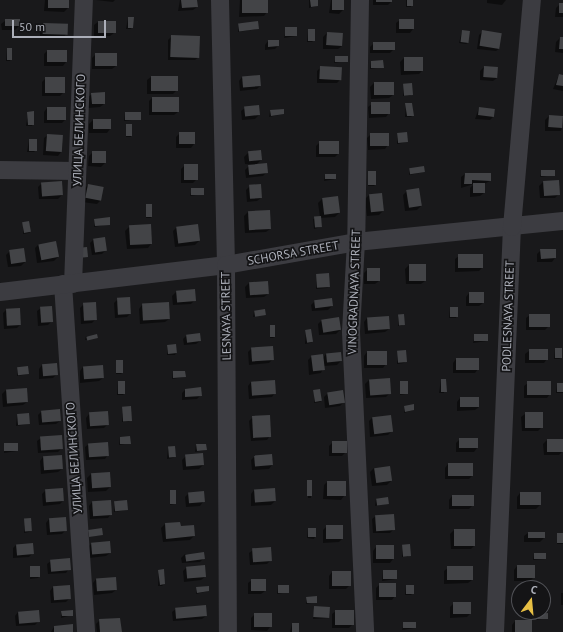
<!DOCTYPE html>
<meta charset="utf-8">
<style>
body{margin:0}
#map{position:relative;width:563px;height:632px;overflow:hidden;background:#19191b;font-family:"PT Sans",sans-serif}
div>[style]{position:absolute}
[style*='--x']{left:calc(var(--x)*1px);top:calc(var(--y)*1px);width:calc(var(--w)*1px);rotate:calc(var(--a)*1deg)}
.shadow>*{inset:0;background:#0007;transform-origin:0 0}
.building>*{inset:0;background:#434447;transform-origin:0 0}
.minor>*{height:18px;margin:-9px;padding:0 9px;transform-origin:9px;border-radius:9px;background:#3c3c41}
span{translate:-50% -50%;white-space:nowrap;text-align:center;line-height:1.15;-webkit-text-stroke:3.5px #141416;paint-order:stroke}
.street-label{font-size:12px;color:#acafb9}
.north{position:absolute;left:511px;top:580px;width:40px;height:40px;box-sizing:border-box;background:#141416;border:1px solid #515257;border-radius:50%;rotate:16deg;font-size:11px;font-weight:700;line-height:16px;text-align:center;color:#acafb9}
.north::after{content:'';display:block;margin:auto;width:14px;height:18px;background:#e7bf44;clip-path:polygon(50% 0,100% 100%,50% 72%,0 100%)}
.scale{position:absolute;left:12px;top:20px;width:94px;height:18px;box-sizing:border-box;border:2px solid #acafb9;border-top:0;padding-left:5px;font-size:12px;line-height:14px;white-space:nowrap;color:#acafb9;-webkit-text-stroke:3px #141416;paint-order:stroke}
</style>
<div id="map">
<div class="shadow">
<div style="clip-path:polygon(45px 0,68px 0,68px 8px,64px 12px,44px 11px)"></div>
<div style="clip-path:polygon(96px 0,115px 0,113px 2px)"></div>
<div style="clip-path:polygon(180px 0,196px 0,197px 7px,193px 10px,178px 11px)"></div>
<div style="clip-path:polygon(240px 0,267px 0,267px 12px,264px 16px,239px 17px)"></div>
<div style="clip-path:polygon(309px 0,317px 0,317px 6px,309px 8px)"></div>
<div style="clip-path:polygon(331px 0,343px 0,343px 10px,339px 14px,329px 13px)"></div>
<div style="clip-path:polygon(373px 0,391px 0,391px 2px,388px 5px,373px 5px)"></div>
<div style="clip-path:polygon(406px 0,412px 0,411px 7px,406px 7px)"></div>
<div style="clip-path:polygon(487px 0,506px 0,502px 5px,487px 3px)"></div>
<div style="clip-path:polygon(560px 4px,563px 4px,563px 17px,555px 17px,556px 8px)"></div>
<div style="clip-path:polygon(128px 18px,132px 27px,131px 29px,126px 29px)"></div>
<div style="clip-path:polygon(400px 20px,413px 29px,410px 33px,396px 33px,396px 23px)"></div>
<div style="clip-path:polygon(5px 21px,19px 26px,15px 30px,2px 30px,1px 24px)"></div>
<div style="clip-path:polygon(98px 22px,114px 33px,110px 36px,94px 36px,94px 25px)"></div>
<div style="clip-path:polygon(239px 23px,258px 29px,238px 32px)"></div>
<div style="clip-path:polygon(44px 24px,66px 34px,63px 38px,40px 38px,40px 28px)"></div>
<div style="clip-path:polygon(286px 29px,296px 36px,284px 38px)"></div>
<div style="clip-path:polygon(308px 31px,314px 40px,312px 42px,307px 42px)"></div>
<div style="clip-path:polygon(462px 31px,468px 43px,466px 44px,459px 43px)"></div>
<div style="clip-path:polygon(483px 31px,500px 48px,496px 51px,477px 49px,479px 35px)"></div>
<div style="clip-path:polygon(327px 33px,342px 46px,338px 49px,323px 49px,323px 37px)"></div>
<div style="clip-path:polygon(172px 36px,199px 57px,195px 60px,168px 60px,168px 40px)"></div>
<div style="clip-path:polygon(560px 38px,563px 38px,563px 53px,555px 52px,556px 42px)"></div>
<div style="clip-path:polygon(268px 41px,278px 46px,275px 49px,265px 50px,265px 45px)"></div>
<div style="clip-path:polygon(374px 43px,394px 49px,390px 53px,370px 53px,370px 47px)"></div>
<div style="clip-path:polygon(7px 49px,11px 59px,10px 61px,6px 61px)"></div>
<div style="clip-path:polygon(47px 51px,66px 62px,63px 66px,44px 66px,44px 54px)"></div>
<div style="clip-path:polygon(96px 54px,116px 66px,112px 69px,92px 69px,92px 58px)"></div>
<div style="clip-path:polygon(336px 57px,347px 61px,334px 63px)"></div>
<div style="clip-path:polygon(404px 58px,422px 71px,419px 74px,401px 75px,400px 62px)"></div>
<div style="clip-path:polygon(371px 62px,383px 67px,370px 69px)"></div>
<div style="clip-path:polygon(321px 67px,340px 80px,337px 83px,317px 83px,317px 71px)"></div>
<div style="clip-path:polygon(484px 67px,497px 78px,493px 81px,480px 80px,480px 71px)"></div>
<div style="clip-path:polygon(559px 75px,563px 76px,563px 91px,553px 89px)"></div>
<div style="clip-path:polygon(151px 77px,177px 77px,177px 90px,173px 94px,147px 94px,147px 80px)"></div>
<div style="clip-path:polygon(242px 77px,260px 86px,257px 89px,240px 91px,239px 81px)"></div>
<div style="clip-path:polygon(46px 78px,64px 92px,60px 96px,42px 96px,42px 82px)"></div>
<div style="clip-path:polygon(374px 83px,393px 95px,389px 98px,371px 99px,370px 87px)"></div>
<div style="clip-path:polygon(404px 85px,412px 94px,410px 96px,403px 96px)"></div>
<div style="clip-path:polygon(92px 94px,104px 104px,100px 107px,88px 108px,88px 97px)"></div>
<div style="clip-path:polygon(152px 98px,178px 112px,174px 115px,149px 115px,149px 101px)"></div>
<div style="clip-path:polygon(372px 104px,389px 113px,386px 117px,369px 118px,368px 107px)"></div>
<div style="clip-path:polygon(406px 104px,413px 115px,411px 117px,405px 117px)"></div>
<div style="clip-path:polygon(47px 108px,65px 120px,62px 123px,44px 123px,44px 112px)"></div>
<div style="clip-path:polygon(245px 108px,259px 115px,255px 119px,242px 120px,241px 111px)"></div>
<div style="clip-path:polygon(479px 108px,493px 117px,490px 120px,475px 119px)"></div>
<div style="clip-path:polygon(270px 111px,283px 114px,269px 117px)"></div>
<div style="clip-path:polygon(28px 113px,33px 124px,32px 126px,26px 126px)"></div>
<div style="clip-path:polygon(125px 113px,140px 119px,124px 121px)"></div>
<div style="clip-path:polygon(549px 116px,563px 117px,561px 131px,545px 131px,545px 120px)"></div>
<div style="clip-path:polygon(93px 120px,110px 129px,107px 133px,89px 133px,89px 124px)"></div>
<div style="left:126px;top:125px;width:5px;height:12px"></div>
<div style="clip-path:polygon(180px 133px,194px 144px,191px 148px,176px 148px,176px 137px)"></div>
<div style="clip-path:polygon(397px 134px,407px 142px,397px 144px)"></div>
<div style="clip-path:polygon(48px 135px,61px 152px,58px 156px,43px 155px,44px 138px)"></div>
<div style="clip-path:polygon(370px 135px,388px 145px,385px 149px,368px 150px,367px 138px)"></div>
<div style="clip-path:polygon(29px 140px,36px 150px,34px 152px,27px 152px)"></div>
<div style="clip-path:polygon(320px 142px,339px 153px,335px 157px,316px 157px,316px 146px)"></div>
<div style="clip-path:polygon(260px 151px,261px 160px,256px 165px,245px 164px,244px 157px,248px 153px)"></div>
<div style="clip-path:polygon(93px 152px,105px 163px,101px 167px,88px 166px,89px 156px)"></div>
<div style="clip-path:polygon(185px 165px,197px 179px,193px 183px,181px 183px,181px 169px)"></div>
<div style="clip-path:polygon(249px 166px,267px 172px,263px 176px,246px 178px,245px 170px)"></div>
<div style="clip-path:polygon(410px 169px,424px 172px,409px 175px)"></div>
<div style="clip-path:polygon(542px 171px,554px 175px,540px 177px)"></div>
<div style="clip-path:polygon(369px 172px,376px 184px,374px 186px,368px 186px)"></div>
<div style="clip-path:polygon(465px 174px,490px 181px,484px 184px,484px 193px,480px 196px,470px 197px,470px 188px,474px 184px,461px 188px,461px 177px)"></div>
<div style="clip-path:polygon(325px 175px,335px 175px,335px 179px,324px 181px)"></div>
<div style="clip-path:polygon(558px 181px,559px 194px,555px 198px,540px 198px,539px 186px,543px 182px)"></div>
<div style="clip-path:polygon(42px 183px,62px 195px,58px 199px,39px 199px,38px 187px)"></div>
<div style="clip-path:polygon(88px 185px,101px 200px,97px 204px,82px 202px,84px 189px)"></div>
<div style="clip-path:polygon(250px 186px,261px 198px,257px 201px,247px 202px,246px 190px)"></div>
<div style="clip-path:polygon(192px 189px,203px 194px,190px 196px)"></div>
<div style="clip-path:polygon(407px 191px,421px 206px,417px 210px,405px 211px,403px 195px)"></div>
<div style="clip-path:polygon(381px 194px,383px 211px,379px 215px,367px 216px,365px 199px,369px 195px)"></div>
<div style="clip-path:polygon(322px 199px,339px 213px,335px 217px,320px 218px,321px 227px,314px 229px,313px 219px,320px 217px,318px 203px)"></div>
<div style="clip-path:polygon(147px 205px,152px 216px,151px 218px,146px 218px)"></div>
<div style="clip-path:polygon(248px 212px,270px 229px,266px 232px,245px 233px,244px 216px)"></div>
<div style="clip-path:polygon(95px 220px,109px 224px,94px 227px)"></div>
<div style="clip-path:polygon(23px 223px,30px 232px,29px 233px,23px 234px)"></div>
<div style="clip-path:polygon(150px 225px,151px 244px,148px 248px,127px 249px,125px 231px,129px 227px)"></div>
<div style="clip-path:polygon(177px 227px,199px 241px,195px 245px,175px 247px,173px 231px)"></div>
<div style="clip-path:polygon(94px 239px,106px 250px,102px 254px,92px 255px,90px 243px)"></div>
<div style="clip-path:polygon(39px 244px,58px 257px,54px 261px,37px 263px,35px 248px)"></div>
<div style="clip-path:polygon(541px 250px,555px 250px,555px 258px,552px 262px,537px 262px,537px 254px)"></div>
<div style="clip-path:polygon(10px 251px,25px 262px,21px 266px,8px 267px,6px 255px)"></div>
<div style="clip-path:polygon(459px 256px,482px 268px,479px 271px,455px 272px,455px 259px)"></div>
<div style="clip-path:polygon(409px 265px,425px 281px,421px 284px,406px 284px,405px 269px)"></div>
<div style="clip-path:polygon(368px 269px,379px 281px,375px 284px,364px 284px,364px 273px)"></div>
<div style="clip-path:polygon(317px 275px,329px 287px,327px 288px,316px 289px)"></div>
<div style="clip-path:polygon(267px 282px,268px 294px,264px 297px,246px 298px,245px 287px,249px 283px)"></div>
<div style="clip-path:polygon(176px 292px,195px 300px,191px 304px,173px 305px,172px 296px)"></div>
<div style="clip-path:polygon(469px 293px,483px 303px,479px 306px,466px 306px,466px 297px)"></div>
<div style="clip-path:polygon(118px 299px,130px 314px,127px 317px,115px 318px,114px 303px)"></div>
<div style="clip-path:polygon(315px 301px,332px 306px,328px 310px,312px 311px,311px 305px)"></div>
<div style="clip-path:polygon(84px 304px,96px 319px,92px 323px,81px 324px,80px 308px)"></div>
<div style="clip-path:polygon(142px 305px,169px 319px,165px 322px,140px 324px,139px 309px)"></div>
<div style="clip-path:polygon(41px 308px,52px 321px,48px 325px,38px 326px,37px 311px)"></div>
<div style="clip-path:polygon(450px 308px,457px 316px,456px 318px,449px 318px)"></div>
<div style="clip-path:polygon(6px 310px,20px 325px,17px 328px,4px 329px,3px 313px)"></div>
<div style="clip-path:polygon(254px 311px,265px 314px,253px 317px)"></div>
<div style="clip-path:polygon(530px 315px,549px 326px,545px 330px,526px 330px,526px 318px)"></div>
<div style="clip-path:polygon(398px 316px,404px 324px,402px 326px,398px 326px)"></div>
<div style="clip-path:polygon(367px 318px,389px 329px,385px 332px,365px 334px,364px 322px)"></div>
<div style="clip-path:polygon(322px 320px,340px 330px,336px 334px,319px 335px,318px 324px)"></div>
<div style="clip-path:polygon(271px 326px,275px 337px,273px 338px,270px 338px)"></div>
<div style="clip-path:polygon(306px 331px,312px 342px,310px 343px,305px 344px)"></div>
<div style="clip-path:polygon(187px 335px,200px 341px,196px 344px,184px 345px,183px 339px)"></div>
<div style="clip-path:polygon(475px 335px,487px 341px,473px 343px)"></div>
<div style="clip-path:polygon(86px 336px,97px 338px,85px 340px)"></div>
<div style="clip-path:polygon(167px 346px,176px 353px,175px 355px,167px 355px)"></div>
<div style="clip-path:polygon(252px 348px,273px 359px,269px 363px,249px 365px,248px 352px)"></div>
<div style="clip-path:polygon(555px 349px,561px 358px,559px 359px,554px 359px)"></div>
<div style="clip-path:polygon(547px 350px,547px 359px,544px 363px,525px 363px,525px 354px,529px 351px)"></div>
<div style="clip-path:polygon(367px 352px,386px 364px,383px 368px,364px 368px,364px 356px)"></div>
<div style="clip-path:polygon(398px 352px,406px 361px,404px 363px,397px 364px)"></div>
<div style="clip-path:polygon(326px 354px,341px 361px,337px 365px,324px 366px,321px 373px,309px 375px,308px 360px,311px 357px,323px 358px)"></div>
<div style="clip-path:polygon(456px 359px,478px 369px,475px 373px,453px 373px,453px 363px)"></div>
<div style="clip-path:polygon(117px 361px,123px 372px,121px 374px,116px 374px)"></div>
<div style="clip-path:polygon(42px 365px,57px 374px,53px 378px,39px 379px,39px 369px)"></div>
<div style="clip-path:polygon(83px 367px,103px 378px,99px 381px,80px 383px,80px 371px)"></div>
<div style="clip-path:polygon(18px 368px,28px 374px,17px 376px)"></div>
<div style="clip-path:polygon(173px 372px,184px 372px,185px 377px,172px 379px)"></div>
<div style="clip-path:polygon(389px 379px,390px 393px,386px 397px,366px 398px,365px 384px,369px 380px)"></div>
<div style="clip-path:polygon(441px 380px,445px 380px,444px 393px,439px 393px)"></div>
<div style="clip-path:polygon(118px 382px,125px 393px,123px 395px,117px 395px)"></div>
<div style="clip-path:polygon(251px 382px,275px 393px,272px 397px,249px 399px,248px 386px)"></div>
<div style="clip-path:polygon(401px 382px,408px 393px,406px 394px,400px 395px)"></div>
<div style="clip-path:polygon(528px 383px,550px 394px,547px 398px,524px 398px,524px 386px)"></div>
<div style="clip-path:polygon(557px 384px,563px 384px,563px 393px,556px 393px)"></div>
<div style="clip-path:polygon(6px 390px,27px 402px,23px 405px,3px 407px,2px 394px)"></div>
<div style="clip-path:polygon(185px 390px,201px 395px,197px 399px,182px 400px,182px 393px)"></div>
<div style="clip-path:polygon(314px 392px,321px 401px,320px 402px,314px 403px)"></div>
<div style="clip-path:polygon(328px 393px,343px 403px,340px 406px,325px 408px,324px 397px)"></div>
<div style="clip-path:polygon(460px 398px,479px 407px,475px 410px,457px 411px,457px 402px)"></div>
<div style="clip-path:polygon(405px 407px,413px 410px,404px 413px)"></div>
<div style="clip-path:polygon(122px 408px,131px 420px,129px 422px,122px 422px)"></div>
<div style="clip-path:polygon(41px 412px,60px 421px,56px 424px,39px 425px,38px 415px)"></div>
<div style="clip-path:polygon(89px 414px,108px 424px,104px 428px,87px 429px,86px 418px)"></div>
<div style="clip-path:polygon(525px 414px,542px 427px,538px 431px,522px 431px,521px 417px)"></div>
<div style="clip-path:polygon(17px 415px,28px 415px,29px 424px,16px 426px)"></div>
<div style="clip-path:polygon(253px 417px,270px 436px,267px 440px,251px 441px,249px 421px)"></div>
<div style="clip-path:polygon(372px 418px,392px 431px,388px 435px,370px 437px,369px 421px)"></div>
<div style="clip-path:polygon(41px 438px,62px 448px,58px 452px,38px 453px,37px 441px)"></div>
<div style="clip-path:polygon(120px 438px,130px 443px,119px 445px)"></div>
<div style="clip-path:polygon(460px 439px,477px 439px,477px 448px,474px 452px,456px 452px,456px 443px)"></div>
<div style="clip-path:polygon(547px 440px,563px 451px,559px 455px,544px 455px,543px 444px)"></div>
<div style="clip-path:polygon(333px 442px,346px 452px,342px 456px,329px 456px,329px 446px)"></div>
<div style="clip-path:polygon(89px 444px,108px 455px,105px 459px,86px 460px,85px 447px)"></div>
<div style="clip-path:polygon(5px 445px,17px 451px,4px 453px)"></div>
<div style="clip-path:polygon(196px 445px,206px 450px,195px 452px)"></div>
<div style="clip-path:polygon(168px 448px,175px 457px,173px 458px,167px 459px)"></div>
<div style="clip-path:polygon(186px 456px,203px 465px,199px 469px,183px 470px,182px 460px)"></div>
<div style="clip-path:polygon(255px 456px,272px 465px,269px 469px,252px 470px,251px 460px)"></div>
<div style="clip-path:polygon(43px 457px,62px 469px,58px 472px,41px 474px,40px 461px)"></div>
<div style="clip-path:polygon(448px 464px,473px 475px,469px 479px,445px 479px,445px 468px)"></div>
<div style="clip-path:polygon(374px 468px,391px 481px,387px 485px,372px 486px,370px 472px)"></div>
<div style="clip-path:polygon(109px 473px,110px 487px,106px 491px,88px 492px,87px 478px,91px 474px)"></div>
<div style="left:308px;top:481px;width:3px;height:17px"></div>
<div style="clip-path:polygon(327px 482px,344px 496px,341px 500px,323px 499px,324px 485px)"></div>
<div style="clip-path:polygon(46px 490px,63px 501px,60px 504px,43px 506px,42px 494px)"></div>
<div style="clip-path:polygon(254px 490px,275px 501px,271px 505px,251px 506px,251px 494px)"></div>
<div style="clip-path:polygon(171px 491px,176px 503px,174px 504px,170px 505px)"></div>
<div style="clip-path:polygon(189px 493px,203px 502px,200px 506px,186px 507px,185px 497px)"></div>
<div style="clip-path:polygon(520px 493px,540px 505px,536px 509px,517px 509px,517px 497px)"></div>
<div style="clip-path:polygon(452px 496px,473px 505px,469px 509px,449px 509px,449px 500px)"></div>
<div style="clip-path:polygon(376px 499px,388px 503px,375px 506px)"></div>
<div style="clip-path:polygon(92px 502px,111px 514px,108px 518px,90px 519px,89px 506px)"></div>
<div style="clip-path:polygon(115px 502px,127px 510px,114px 512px)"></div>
<div style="clip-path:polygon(376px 516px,394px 529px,390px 533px,373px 533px,372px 519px)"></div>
<div style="clip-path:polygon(49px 519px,66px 530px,62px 534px,47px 535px,46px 523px)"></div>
<div style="clip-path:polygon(25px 520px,31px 531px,29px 532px,24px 533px)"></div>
<div style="clip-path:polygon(165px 524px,180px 527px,194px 536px,190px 540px,163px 542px,161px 528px)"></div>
<div style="clip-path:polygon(327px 526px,342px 539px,339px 542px,323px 543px,323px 530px)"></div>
<div style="clip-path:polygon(308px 529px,315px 537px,314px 539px,307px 538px)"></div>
<div style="clip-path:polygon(454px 530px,475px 545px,471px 549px,451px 549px,450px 534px)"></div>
<div style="clip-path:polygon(86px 532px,102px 535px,87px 537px)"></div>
<div style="clip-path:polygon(528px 533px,544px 533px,544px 538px,540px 542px,524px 542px,524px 536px)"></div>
<div style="left:557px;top:534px;width:6px;height:10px"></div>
<div style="clip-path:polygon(92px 543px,110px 553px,106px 556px,89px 558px,88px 547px)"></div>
<div style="clip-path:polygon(16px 545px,33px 553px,29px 557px,13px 558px,13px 548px)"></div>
<div style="clip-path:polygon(403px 546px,409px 555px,408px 557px,402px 557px)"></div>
<div style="clip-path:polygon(376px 547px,393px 559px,390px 563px,373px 563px,373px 551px)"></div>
<div style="clip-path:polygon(253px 550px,271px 560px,267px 564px,250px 565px,249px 553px)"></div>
<div style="clip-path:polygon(185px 554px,204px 558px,200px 562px,182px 563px,181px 558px)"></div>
<div style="clip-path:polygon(534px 554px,545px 559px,533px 560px)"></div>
<div style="clip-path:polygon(51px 561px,69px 569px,66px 573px,48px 574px,47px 564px)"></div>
<div style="clip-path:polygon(517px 566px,534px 577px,530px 581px,514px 581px,514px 570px)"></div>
<div style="clip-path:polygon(31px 568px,39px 577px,38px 578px,30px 579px)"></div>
<div style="clip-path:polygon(186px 568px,205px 577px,201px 580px,184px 582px,183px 571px)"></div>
<div style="clip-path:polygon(448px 568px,472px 580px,468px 583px,444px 584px,444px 571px)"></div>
<div style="clip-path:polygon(159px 570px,164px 584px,162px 586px,158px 586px)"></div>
<div style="clip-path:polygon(383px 571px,396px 579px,382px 581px)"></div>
<div style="clip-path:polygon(332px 572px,350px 585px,346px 589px,329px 589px,329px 576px)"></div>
<div style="clip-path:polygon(96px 579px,116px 590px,112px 593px,94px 595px,93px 583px)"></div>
<div style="clip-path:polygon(252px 580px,265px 591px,261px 594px,248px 594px,248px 583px)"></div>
<div style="clip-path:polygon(380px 584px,395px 596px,392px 600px,376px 600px,376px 588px)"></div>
<div style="clip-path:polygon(278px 586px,288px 592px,277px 594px)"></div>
<div style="clip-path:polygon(53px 587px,70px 598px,66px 602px,51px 603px,50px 591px)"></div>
<div style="clip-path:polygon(406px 587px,413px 593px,411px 595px,405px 595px)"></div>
<div style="clip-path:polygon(197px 588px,208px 591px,196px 594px)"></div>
<div style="left:563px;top:593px;width:12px;height:2px;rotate:90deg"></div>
<div style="clip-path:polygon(307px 598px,316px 602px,306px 604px)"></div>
<div style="clip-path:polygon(454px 603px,470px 614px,467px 617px,450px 618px,450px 607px)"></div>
<div style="clip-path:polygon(315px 607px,329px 618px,313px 619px)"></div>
<div style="clip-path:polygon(176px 609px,206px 616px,202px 619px,173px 621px,172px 612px)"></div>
<div style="clip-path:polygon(336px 611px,352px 625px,349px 628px,332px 628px,332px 614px)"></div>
<div style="clip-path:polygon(18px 612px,39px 621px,35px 625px,16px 626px,15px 616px)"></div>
<div style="clip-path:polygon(62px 612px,72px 615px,61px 618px)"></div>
<div style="clip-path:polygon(255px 614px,270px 627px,267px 631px,251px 630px,251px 618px)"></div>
<div style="clip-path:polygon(537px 615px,547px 618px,536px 620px)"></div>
<div style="clip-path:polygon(100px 620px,121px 632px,97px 632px,96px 624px)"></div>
<div style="clip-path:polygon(515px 621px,531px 632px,512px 632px,512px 625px)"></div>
<div style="clip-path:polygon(404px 623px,415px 628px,402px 630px)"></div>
<div style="clip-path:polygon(292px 624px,298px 632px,290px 632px)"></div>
<div style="clip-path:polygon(54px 627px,72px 632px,51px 632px)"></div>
</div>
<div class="building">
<div style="left:48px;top:0;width:21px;height:8px"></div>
<div style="clip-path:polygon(181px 0,197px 0,198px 7px,182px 8px)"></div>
<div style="left:242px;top:0;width:26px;height:13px"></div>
<div style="clip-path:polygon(310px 0,318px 0,318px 6px,311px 7px)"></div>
<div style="left:332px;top:0;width:12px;height:10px"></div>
<div style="left:376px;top:0;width:16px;height:2px"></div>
<div style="left:407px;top:0;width:6px;height:6px"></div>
<div style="left:559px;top:3px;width:4px;height:10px"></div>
<div style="clip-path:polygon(128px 17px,134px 17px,133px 28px,128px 28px)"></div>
<div style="left:20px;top:19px;width:7px;height:15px;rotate:90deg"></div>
<div style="left:399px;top:19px;width:15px;height:10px"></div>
<div style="left:98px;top:21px;width:18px;height:12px"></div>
<div style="left:258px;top:21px;width:8px;height:20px;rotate:83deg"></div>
<div style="left:43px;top:23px;width:25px;height:11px;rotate:2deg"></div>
<div style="left:297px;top:27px;width:9px;height:12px;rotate:90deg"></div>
<div style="left:315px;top:29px;width:12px;height:7px;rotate:90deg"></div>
<div style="left:462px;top:30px;width:8px;height:12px;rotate:7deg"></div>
<div style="left:482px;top:30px;width:20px;height:16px;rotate:9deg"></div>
<div style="left:327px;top:32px;width:16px;height:13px;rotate:4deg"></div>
<div style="left:171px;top:35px;width:29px;height:22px;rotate:2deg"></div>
<div style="clip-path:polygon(560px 37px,563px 37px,563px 49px,559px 49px)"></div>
<div style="clip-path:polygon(268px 40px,279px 40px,279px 46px,268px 47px)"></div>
<div style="left:373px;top:42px;width:22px;height:8px"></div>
<div style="left:7px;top:48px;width:5px;height:12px"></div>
<div style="left:47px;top:50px;width:20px;height:12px"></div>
<div style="left:95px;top:53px;width:22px;height:13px"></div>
<div style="left:335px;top:56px;width:13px;height:6px"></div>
<div style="left:404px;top:57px;width:19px;height:14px"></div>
<div style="clip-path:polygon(383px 60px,384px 68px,371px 68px,371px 61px)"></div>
<div style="left:320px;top:66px;width:22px;height:13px;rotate:3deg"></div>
<div style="left:484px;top:66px;width:14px;height:11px;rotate:4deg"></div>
<div style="clip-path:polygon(559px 74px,563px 75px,563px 86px,556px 85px)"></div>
<div style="left:260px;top:75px;width:11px;height:18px;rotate:85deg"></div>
<div style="left:151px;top:76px;width:27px;height:15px"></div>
<div style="left:45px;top:77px;width:20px;height:16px"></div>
<div style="left:374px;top:82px;width:20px;height:13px"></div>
<div style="left:412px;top:83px;width:12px;height:9px;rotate:85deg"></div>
<div style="clip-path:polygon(105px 92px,105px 104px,92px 104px,91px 93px)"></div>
<div style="left:152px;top:97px;width:27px;height:15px"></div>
<div style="left:390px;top:102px;width:12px;height:19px;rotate:90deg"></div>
<div style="clip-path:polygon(405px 103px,412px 103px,414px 116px,407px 116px)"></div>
<div style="left:259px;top:105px;width:10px;height:15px;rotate:84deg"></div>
<div style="left:47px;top:107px;width:19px;height:13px"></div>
<div style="left:479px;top:107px;width:16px;height:8px;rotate:7deg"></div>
<div style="clip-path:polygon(284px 109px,284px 114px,271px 116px,270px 110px)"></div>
<div style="clip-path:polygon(34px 111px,34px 125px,28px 125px,27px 112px)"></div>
<div style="left:125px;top:112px;width:16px;height:8px"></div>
<div style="left:549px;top:115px;width:14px;height:12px;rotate:4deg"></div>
<div style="left:93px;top:119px;width:18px;height:10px"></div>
<div style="left:126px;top:124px;width:6px;height:12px"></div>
<div style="left:179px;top:132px;width:16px;height:12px"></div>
<div style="left:407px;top:132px;width:10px;height:10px;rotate:84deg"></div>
<div style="left:389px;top:133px;width:13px;height:19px;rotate:90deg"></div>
<div style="left:47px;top:134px;width:16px;height:17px;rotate:4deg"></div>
<div style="left:29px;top:139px;width:8px;height:12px"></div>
<div style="left:319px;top:141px;width:20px;height:13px"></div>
<div style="left:261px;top:150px;width:10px;height:13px;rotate:84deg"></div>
<div style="left:92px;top:151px;width:14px;height:12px"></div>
<div style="left:267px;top:163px;width:10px;height:19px;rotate:84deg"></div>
<div style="left:184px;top:164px;width:14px;height:16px"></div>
<div style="left:424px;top:166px;width:6px;height:15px;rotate:81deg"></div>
<div style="left:541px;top:170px;width:14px;height:6px"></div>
<div style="left:368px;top:171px;width:8px;height:14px"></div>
<div style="clip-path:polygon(465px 173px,491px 173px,491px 181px,472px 180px,472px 184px,464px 184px)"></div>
<div style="left:325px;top:174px;width:11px;height:5px"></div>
<div style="left:559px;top:180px;width:15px;height:16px;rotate:86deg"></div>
<div style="left:62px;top:181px;width:14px;height:21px;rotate:86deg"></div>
<div style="left:473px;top:183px;width:12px;height:10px"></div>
<div style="left:88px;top:184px;width:16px;height:14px;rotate:11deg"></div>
<div style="left:261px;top:184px;width:14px;height:12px;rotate:86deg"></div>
<div style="left:191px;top:188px;width:13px;height:7px"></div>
<div style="left:419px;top:188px;width:18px;height:13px;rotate:81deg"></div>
<div style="left:382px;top:193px;width:18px;height:13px;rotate:84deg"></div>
<div style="left:338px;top:196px;width:17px;height:16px;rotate:83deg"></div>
<div style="left:146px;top:204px;width:6px;height:13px"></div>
<div style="left:270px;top:210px;width:19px;height:22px;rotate:87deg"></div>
<div style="left:321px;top:216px;width:11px;height:7px;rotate:85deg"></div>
<div style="clip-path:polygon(110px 217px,110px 225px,95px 226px,94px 219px)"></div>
<div style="left:29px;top:221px;width:11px;height:7px;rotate:80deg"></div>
<div style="left:151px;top:224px;width:20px;height:22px;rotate:87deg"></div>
<div style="left:198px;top:224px;width:17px;height:22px;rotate:83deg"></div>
<div style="left:105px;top:237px;width:14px;height:12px;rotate:82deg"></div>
<div style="left:56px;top:241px;width:16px;height:18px;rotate:79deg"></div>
<div style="left:87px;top:247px;width:10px;height:5px;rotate:84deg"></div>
<div style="left:24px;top:248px;width:14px;height:15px;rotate:82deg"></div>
<div style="clip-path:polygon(540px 249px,556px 249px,556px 258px,541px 259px)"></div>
<div style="left:483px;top:254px;width:14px;height:25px;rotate:90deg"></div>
<div style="left:409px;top:264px;width:17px;height:17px"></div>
<div style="left:367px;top:268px;width:13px;height:13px"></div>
<div style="left:329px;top:273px;width:14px;height:13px;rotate:86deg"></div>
<div style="left:268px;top:281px;width:13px;height:19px;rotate:86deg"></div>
<div style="left:195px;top:289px;width:12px;height:19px;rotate:85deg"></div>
<div style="left:469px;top:292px;width:15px;height:11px"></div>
<div style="left:130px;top:297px;width:17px;height:13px;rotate:87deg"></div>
<div style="left:332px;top:298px;width:8px;height:18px;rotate:83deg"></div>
<div style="left:96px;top:302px;width:18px;height:13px;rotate:87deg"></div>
<div style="left:169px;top:302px;width:17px;height:27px;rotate:87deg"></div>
<div style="left:52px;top:306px;width:16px;height:12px;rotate:86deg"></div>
<div style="left:450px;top:307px;width:8px;height:10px"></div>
<div style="left:20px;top:308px;width:17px;height:14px;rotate:87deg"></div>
<div style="left:265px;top:309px;width:6px;height:11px;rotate:81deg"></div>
<div style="left:404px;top:314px;width:11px;height:6px;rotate:85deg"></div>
<div style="left:529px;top:314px;width:21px;height:13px"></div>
<div style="left:389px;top:316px;width:13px;height:22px;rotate:86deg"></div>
<div style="left:339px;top:317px;width:13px;height:18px;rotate:81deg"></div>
<div style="left:270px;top:325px;width:5px;height:12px"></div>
<div style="left:311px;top:329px;width:13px;height:6px;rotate:81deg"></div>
<div style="left:200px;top:333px;width:8px;height:14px;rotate:83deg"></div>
<div style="left:97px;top:334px;width:4px;height:11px;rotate:76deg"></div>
<div style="left:474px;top:334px;width:14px;height:7px"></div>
<div style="left:176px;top:344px;width:9px;height:9px;rotate:84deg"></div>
<div style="left:273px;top:346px;width:14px;height:22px;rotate:86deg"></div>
<div style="left:555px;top:348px;width:7px;height:10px"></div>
<div style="left:548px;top:349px;width:11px;height:19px;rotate:90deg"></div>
<div style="left:406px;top:350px;width:12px;height:9px;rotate:85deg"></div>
<div style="left:367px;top:351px;width:20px;height:14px"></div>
<div style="left:341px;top:352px;width:9px;height:15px;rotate:84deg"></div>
<div style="left:323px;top:354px;width:16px;height:12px;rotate:83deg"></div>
<div style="left:456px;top:358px;width:23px;height:12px"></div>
<div style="left:116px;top:360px;width:7px;height:13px"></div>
<div style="left:57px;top:363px;width:12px;height:15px;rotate:85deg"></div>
<div style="left:103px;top:365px;width:13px;height:20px;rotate:86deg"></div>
<div style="left:28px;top:366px;width:8px;height:11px;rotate:83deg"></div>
<div style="clip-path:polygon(173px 371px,185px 371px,186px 377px,173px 378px)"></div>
<div style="left:390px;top:378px;width:16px;height:21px;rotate:86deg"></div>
<div style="clip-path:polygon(441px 379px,446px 379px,447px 392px,441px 392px)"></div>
<div style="left:275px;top:380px;width:14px;height:24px;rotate:86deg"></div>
<div style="left:118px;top:381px;width:7px;height:13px"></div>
<div style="left:400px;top:381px;width:8px;height:13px"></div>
<div style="left:551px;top:381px;width:14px;height:24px;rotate:90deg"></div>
<div style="left:557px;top:383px;width:6px;height:9px"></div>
<div style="clip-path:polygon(201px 387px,202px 396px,185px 397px,185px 389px)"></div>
<div style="left:27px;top:388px;width:14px;height:21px;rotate:86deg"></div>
<div style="left:320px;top:389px;width:12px;height:7px;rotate:81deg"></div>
<div style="left:343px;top:390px;width:13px;height:16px;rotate:81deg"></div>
<div style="left:460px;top:397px;width:19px;height:10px"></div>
<div style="clip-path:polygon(414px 404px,414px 410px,405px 412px,404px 406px)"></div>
<div style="left:131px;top:406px;width:15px;height:9px;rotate:86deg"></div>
<div style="left:60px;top:409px;width:12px;height:19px;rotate:85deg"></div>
<div style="left:108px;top:411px;width:14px;height:19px;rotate:86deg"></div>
<div style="left:543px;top:412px;width:16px;height:18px;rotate:90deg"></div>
<div style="left:29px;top:413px;width:11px;height:12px;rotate:85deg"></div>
<div style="left:270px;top:415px;width:22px;height:18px;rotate:87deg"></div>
<div style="left:391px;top:415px;width:17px;height:19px;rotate:83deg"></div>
<div style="left:62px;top:435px;width:14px;height:22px;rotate:86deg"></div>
<div style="clip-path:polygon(130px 436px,131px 444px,120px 444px,120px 437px)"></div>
<div style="left:459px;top:438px;width:19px;height:10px"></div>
<div style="left:547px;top:439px;width:16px;height:13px"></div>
<div style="left:332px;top:441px;width:15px;height:12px"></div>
<div style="left:108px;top:442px;width:14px;height:20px;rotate:86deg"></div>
<div style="left:18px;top:443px;width:8px;height:14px;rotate:90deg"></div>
<div style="clip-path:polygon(196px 444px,206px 444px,207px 450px,197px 451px)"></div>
<div style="left:175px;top:446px;width:11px;height:7px;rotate:85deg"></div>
<div style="left:203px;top:453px;width:12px;height:18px;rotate:85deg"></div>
<div style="left:272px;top:454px;width:11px;height:18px;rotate:85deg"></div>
<div style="left:62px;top:455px;width:14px;height:19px;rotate:86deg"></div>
<div style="left:448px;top:463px;width:25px;height:13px"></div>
<div style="left:390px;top:466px;width:15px;height:16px;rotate:82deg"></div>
<div style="left:110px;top:472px;width:15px;height:19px;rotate:86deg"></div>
<div style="left:307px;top:480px;width:5px;height:16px"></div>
<div style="left:327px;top:481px;width:19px;height:15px"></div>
<div style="left:63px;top:488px;width:13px;height:18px;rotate:86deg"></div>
<div style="left:275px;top:488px;width:13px;height:21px;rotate:86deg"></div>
<div style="left:170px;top:490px;width:6px;height:14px"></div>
<div style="left:204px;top:491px;width:11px;height:16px;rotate:85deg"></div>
<div style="left:520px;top:492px;width:21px;height:13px"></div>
<div style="left:452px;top:495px;width:22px;height:11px"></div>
<div style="left:388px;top:497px;width:7px;height:12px;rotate:82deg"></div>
<div style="left:111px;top:500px;width:15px;height:19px;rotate:86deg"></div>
<div style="left:127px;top:500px;width:10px;height:13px;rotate:84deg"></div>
<div style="left:394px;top:514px;width:16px;height:19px;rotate:86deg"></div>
<div style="left:66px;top:517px;width:14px;height:17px;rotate:86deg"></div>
<div style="left:31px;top:518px;width:13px;height:7px;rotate:86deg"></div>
<div style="clip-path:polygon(180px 522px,181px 526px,194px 525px,195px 536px,166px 539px,165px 523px)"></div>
<div style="left:326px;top:525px;width:17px;height:14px"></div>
<div style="left:102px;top:528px;width:7px;height:14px;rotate:82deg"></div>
<div style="left:308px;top:528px;width:8px;height:9px"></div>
<div style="left:454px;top:529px;width:21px;height:17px"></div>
<div style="left:528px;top:532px;width:17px;height:6px"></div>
<div style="left:557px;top:533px;width:6px;height:10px"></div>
<div style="left:110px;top:541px;width:12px;height:19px;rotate:85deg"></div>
<div style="left:33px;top:543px;width:11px;height:17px;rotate:85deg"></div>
<div style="left:410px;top:544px;width:12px;height:8px;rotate:85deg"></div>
<div style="left:394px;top:545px;width:14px;height:18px;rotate:90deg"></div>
<div style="left:271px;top:547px;width:14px;height:19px;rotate:86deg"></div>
<div style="left:204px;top:552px;width:7px;height:19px;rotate:82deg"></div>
<div style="left:534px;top:553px;width:12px;height:6px"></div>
<div style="left:70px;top:558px;width:12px;height:20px;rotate:85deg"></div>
<div style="left:205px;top:565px;width:12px;height:19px;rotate:85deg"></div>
<div style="left:517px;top:565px;width:18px;height:13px"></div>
<div style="left:40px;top:566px;width:11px;height:10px;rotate:90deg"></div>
<div style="left:473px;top:566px;width:14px;height:26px;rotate:90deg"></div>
<div style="clip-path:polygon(164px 569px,165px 584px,160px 585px,158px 570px)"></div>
<div style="left:383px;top:570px;width:14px;height:9px"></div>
<div style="left:332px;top:571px;width:19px;height:15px"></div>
<div style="left:116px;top:577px;width:13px;height:20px;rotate:86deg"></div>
<div style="left:251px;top:579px;width:15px;height:12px"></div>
<div style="left:379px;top:583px;width:17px;height:14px"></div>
<div style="left:70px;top:585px;width:14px;height:17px;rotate:86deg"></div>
<div style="left:278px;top:585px;width:11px;height:8px"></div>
<div style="left:414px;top:585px;width:9px;height:8px;rotate:90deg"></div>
<div style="clip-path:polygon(209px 586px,209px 591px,197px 593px,196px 587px)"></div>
<div style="left:543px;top:591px;width:4px;height:15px"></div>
<div style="clip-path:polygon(317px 596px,317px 603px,307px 603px,306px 597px)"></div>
<div style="left:453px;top:602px;width:18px;height:12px"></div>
<div style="left:206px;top:605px;width:11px;height:31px;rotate:85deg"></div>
<div style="left:314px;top:606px;width:16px;height:11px;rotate:4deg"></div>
<div style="left:39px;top:610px;width:12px;height:21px;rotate:85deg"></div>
<div style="clip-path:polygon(73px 610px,73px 616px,62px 616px,61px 611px)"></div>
<div style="left:335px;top:610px;width:19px;height:15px"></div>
<div style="left:254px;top:613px;width:18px;height:14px"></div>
<div style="clip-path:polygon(548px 613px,548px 619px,537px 619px,537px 614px)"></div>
<div style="clip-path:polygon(120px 618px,122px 632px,100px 632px,99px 619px)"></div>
<div style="left:515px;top:620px;width:17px;height:12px"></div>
<div style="left:403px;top:622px;width:13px;height:6px"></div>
<div style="left:292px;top:623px;width:7px;height:9px"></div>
<div style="clip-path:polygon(73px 624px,73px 632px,54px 632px,54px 626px)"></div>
</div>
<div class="minor">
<div style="--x:220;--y:0;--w:265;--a:88.7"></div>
<div style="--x:226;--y:265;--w:367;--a:89.7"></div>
<div style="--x:360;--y:0;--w:242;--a:90.9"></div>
<div style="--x:356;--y:242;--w:90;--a:93.2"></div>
<div style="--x:351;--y:332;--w:300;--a:87.3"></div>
<div style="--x:0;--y:170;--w:77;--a:0.7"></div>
<div style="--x:63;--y:284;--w:349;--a:86.2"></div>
<div style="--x:73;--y:284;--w:284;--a:-87.8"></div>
<div style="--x:0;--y:292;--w:228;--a:-6.8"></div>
<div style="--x:226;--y:265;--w:132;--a:-10"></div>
<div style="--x:356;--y:242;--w:208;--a:-5.8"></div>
<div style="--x:495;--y:632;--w:405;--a:-87.6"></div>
<div style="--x:512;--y:227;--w:228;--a:-85"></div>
</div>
<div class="street-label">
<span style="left:79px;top:130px;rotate:-88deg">УЛИЦА БЕЛИНСКОГО</span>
<span style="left:293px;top:253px;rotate:-10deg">SCHORSA STREET</span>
<span style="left:354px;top:292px;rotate:-88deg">VINOGRADNAYA STREET</span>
<span style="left:226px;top:316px;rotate:-91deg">LESNAYA STREET</span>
<span style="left:508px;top:316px;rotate:-88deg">PODLESNAYA STREET</span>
<span style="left:74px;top:458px;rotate:-94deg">УЛИЦА БЕЛИНСКОГО</span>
</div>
<div class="north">С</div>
<div class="scale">50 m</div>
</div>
